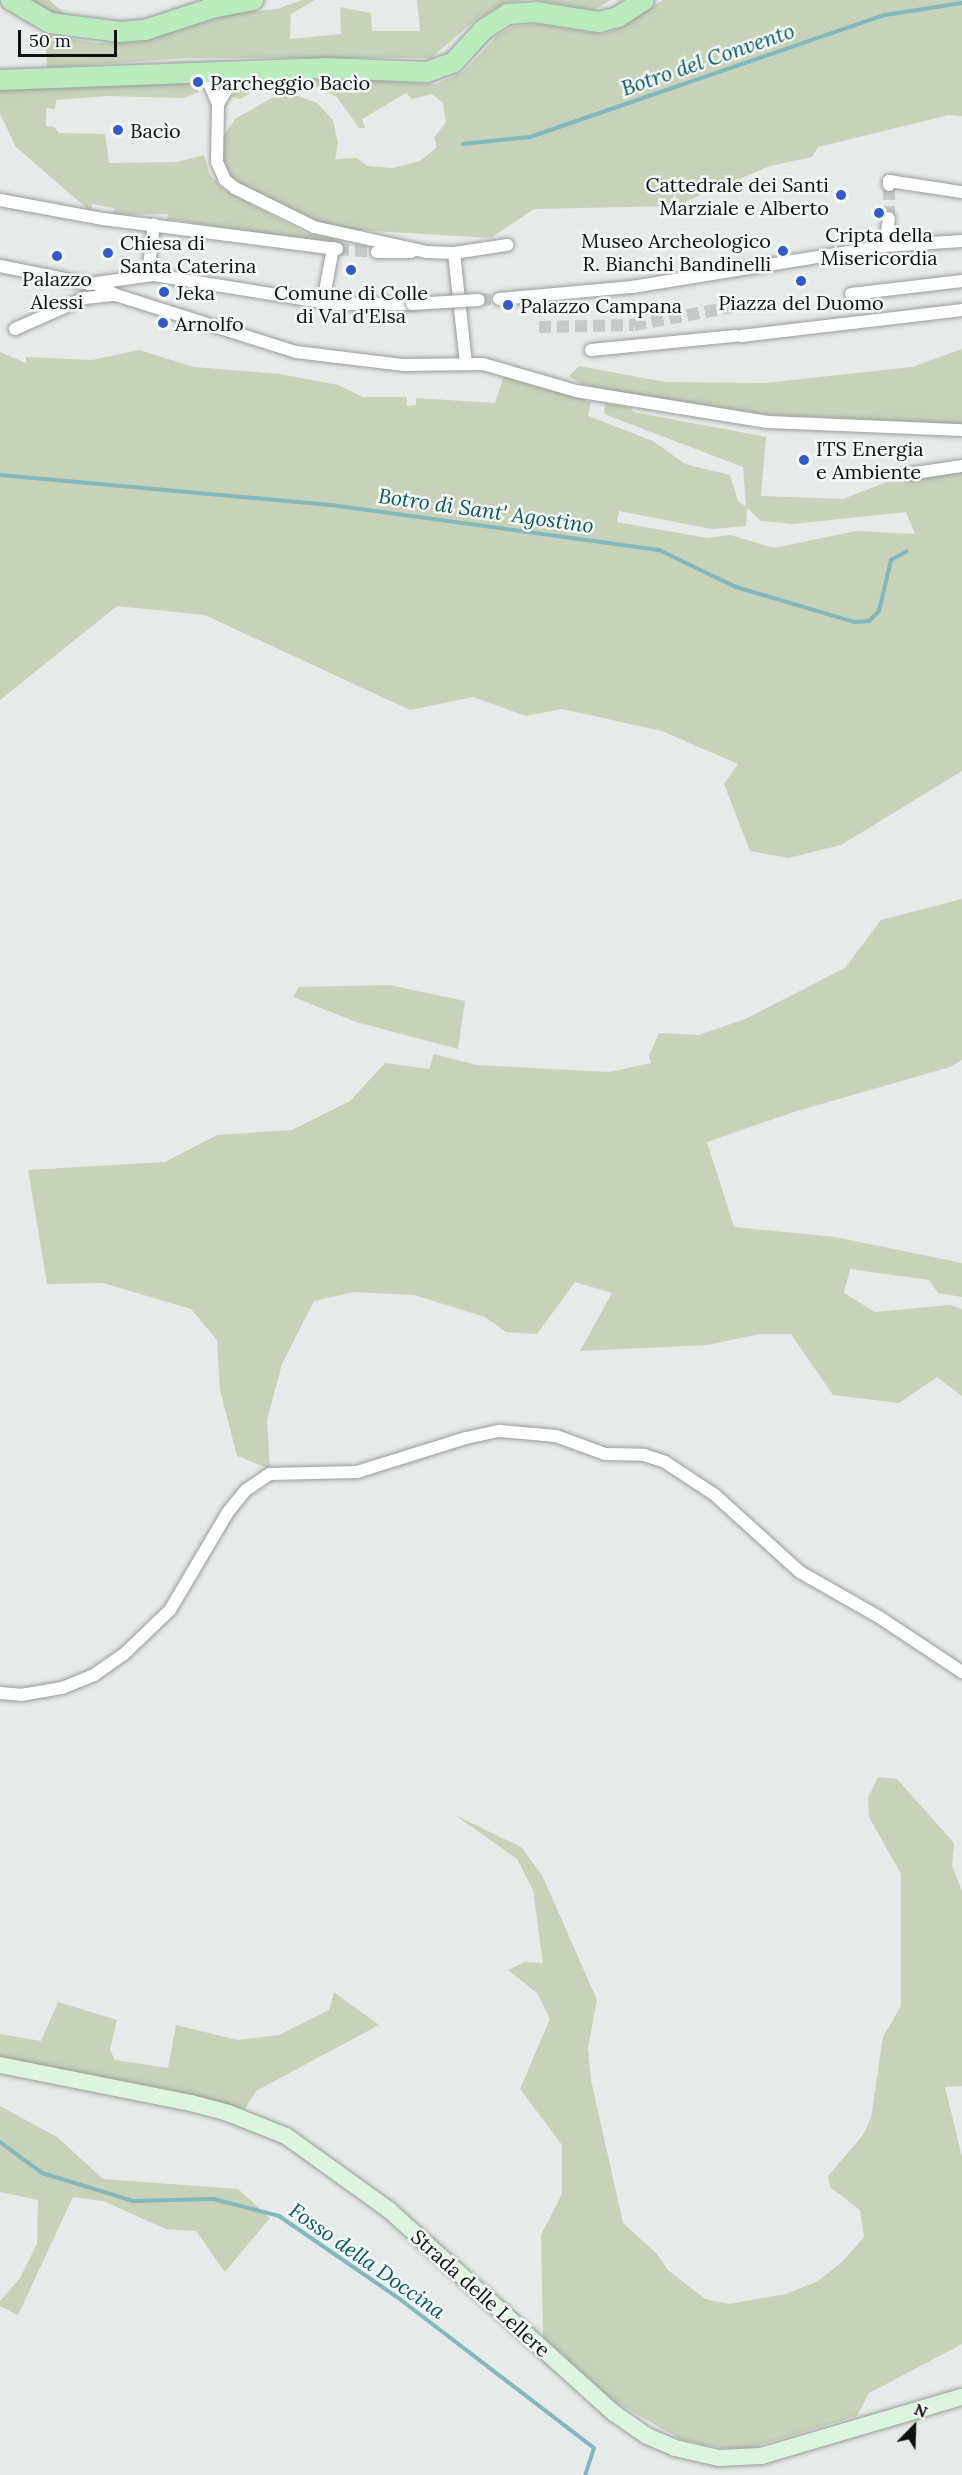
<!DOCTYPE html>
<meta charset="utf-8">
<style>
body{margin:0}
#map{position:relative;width:962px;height:2475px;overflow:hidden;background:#e6eae8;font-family:Lora,serif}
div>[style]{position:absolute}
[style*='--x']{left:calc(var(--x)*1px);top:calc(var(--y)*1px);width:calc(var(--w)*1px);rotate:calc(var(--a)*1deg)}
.green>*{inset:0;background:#c7d2b8}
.stream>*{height:4px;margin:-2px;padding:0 2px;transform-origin:2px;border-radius:2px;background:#82b7be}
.street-tunnel>*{height:12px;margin-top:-6px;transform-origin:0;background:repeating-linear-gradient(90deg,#c6c9c8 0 12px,transparent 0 18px)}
.roads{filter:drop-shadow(0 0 2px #989c9a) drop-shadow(0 0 2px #989c9a)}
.street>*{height:12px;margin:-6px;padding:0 6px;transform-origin:6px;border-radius:6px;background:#fff}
.secondary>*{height:16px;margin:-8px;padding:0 8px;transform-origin:8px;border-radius:8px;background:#dcf5de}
.primary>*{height:20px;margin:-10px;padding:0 10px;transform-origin:10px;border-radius:10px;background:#b9ebbd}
.bridges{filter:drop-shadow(0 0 2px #989c9a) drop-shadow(0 0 2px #989c9a)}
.street-bridge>*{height:12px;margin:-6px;padding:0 6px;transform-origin:6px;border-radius:6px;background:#fff}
.dots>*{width:16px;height:16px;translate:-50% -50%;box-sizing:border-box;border:3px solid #f4f8f6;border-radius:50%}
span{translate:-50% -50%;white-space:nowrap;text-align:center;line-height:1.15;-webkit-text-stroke:5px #f4f8f6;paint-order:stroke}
.poi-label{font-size:20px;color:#0f1110}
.left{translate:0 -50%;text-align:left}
.right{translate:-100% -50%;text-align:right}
.street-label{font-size:20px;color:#0f1110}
.water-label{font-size:21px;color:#07575f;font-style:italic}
.north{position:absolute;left:884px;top:2397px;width:60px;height:60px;-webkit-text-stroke:4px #f4f8f6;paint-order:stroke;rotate:23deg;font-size:16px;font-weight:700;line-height:24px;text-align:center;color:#0f1110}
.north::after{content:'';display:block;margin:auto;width:21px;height:27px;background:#0f1110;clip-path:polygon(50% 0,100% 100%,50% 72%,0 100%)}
.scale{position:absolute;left:18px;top:30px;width:99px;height:27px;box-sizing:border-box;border:3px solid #0f1110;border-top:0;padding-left:8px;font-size:18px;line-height:21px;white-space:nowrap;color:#0f1110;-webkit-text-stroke:4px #f4f8f6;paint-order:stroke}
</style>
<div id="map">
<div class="green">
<div style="clip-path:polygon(27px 0,49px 0,70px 18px,47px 12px)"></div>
<div style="clip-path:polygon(302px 0,315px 0,291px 14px,290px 39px,341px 34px,340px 7px,371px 13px,372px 31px,420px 31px,417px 0,526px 0,504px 3px,473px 22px,431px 58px,186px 58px,47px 68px,45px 34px,96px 43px,139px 42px,236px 13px,277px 9px)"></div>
<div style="clip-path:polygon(534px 0,611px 0,594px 10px)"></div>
<div style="clip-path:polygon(663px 0,962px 0,962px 116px,949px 115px,818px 147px,812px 157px,770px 166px,675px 206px,534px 209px,491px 238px,341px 229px,320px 223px,250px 192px,228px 176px,222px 162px,223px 136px,236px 118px,272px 98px,295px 95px,317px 103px,333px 120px,338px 143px,335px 159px,357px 158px,367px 166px,393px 168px,420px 161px,437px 147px,434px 138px,446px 122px,443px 103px,432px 94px,412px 99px,406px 93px,362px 119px,365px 128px,359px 128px,337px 97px,310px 84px,264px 86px,240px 99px,232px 97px,237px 87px,263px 79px,305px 77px,436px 84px,463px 72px,498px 35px,514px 26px,538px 24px,602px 34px,618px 29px)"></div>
<div style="clip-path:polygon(184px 82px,195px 84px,199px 92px,183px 98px,107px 96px,56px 100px,55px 109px,46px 108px,46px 126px,54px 127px,59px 133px,105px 134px,109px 163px,177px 162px,204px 155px,210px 175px,224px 190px,305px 233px,335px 239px,334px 244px,167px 219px,168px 214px,114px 215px,114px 208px,92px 204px,91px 212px,16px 147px,0 114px,0 90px)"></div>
<div style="clip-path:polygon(962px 349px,962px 424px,771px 415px,624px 393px,581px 384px,569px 376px,579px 366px,665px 382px,765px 383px,912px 367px)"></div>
<div style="clip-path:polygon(evenodd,139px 350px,194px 367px,280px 374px,338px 385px,363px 397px,407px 397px,407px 406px,416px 405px,416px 398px,495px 403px,504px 376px,591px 402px,588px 416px,653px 441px,685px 464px,730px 475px,738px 501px,746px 507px,743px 467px,604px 414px,605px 403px,631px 408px,633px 412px,766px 437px,761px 496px,843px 499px,902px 476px,962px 472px,962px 771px,841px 845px,789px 858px,750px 851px,724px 784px,738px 764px,662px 731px,562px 709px,526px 716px,473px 697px,410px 710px,205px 615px,117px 606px,0 700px,0 352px,26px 363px,26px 357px,92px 360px,139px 350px,747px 508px,761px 521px,793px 524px,906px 512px,915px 534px,856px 531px,774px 548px,730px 535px,707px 538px,617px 522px,619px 511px,712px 529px,746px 526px,747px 508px)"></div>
<div style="clip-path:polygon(962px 899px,962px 1060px,950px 1067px,797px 1111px,707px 1142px,734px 1227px,835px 1237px,962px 1263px,962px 1297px,938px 1293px,929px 1280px,850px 1269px,844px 1293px,875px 1312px,950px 1305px,962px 1309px,962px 1396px,937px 1377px,899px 1403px,833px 1395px,791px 1334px,760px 1334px,707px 1345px,580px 1351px,612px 1293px,575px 1282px,537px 1334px,506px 1332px,485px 1317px,414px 1295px,354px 1292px,314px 1301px,282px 1364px,267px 1420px,270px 1469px,237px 1456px,220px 1390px,217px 1340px,191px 1309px,103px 1283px,47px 1284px,28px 1170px,165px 1162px,217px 1135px,292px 1130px,350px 1101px,385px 1063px,429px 1069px,434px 1054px,477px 1065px,609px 1072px,651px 1063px,649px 1056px,659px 1033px,699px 1035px,745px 1019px,845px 968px,881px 920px)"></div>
<div style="clip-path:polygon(389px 985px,465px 1001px,458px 1049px,356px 1022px,293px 997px,299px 987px)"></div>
<div style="clip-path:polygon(878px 1777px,897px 1779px,954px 1843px,952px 1866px,962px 1891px,962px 2086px,945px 2087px,962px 2157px,962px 2344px,869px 2393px,857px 2416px,750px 2448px,723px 2448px,682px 2440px,615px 2402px,543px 2337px,541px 2235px,562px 2194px,562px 2145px,520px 2089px,550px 2019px,537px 1993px,508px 1970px,525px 1962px,543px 1963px,533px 1890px,517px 1859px,455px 1815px,521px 1847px,542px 1875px,597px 2000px,588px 2048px,591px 2080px,623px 2223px,656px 2253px,668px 2270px,705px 2299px,729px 2304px,786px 2294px,818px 2281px,842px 2262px,864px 2237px,860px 2210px,830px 2187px,828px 2176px,863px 2135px,871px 2118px,883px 2037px,901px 2006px,901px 1874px,869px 1817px,868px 1798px)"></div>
<div style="clip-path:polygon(334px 1992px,379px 2025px,256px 2091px,245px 2109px,161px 2088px,0 2058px,0 2034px,41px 2041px,58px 2002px,117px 2020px,110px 2050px,115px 2060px,168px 2068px,176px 2025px,238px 2040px,279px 2035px,329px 2010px)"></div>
<div style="clip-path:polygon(0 2106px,57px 2137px,103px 2179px,238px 2189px,270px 2218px,225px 2272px,196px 2231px,166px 2229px,103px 2201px,73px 2197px,18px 2315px,0 2306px,0 2301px,20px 2278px,37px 2244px,38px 2200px,0 2192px)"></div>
</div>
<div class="stream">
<div style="--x:463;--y:144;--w:67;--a:-6"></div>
<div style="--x:530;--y:137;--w:375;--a:-19"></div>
<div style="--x:885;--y:15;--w:78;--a:-8.9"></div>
<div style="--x:0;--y:475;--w:332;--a:5.2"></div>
<div style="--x:331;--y:505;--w:331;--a:7.8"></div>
<div style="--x:659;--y:550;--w:85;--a:25.7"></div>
<div style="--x:736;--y:587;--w:123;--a:16.5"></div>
<div style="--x:854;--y:622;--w:15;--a:-4"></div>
<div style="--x:869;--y:621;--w:14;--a:-45"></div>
<div style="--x:879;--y:611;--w:52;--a:-76.8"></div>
<div style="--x:891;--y:560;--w:18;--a:-29"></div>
<div style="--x:0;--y:2142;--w:52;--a:36.4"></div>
<div style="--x:42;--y:2173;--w:95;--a:17.1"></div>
<div style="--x:133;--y:2201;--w:80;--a:-1.4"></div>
<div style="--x:213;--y:2199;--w:68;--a:14.4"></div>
<div style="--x:279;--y:2216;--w:148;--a:34.5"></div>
<div style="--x:401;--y:2300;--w:243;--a:37.5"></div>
<div style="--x:594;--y:2448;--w:28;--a:108"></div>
</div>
<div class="street-tunnel">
<div style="--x:889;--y:218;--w:33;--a:-90"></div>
<div style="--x:337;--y:249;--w:40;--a:4.3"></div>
<div style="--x:479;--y:300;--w:20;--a:-3"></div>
<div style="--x:539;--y:327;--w:95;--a:-1.2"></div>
<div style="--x:634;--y:325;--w:122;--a:-10.4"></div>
</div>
<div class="roads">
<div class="street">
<div style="--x:204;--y:71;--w:36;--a:67"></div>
<div style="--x:218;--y:104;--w:58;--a:91"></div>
<div style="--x:217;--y:162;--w:20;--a:66"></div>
<div style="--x:225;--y:180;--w:13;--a:39"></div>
<div style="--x:235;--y:188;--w:88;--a:26.3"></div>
<div style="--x:314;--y:227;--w:116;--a:12.5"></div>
<div style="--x:427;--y:252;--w:27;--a:2"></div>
<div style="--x:454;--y:253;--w:111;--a:83.8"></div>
<div style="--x:218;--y:104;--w:39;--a:-59"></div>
<div style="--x:889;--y:185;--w:4;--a:-90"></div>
<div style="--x:889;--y:181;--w:74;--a:8.6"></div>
<div style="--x:0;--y:200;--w:105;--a:10.5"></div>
<div style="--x:103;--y:219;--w:236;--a:7.3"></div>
<div style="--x:885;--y:246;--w:28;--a:-82"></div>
<div style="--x:377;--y:252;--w:34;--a:0"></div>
<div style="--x:454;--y:253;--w:54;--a:-8.6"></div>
<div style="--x:0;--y:266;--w:91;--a:11.4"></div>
<div style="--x:89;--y:284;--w:66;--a:-7.9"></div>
<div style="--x:154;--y:275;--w:182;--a:9.2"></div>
<div style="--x:334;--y:304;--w:78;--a:0"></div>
<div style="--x:148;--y:275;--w:51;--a:-83.3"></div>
<div style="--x:98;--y:285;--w:21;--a:29"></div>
<div style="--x:116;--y:295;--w:189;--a:17.6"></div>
<div style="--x:296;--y:352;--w:109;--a:6.9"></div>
<div style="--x:404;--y:365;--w:79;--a:-0.7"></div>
<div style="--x:483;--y:364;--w:97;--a:16.2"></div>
<div style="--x:576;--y:391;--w:194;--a:9.2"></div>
<div style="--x:768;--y:422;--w:194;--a:2.4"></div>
<div style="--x:851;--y:294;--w:112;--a:-6.7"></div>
<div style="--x:499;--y:299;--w:134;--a:-5.2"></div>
<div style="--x:632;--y:287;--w:256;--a:-9.2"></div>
<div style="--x:885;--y:246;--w:77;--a:-3.7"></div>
<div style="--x:323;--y:302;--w:55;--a:-79.5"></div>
<div style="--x:15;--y:329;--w:77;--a:-23.9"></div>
<div style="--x:85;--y:298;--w:30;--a:-6"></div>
<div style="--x:741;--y:336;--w:223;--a:-6.7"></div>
<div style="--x:591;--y:350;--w:145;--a:-5.6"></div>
<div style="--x:909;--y:474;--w:54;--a:-8.6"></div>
<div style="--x:0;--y:1693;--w:21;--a:5"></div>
<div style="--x:21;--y:1695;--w:42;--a:-9.7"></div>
<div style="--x:62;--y:1688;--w:35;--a:-22"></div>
<div style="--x:94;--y:1675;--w:35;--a:-35"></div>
<div style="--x:123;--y:1655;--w:65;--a:-43.8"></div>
<div style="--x:170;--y:1610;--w:114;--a:-59.4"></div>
<div style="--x:228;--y:1512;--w:28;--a:-51"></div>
<div style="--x:246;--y:1490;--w:29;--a:-34"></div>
<div style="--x:270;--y:1474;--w:87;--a:-1.3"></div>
<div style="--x:357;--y:1472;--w:114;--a:-17.3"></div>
<div style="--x:466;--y:1438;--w:35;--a:-12"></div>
<div style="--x:500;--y:1431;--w:56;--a:5.1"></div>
<div style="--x:556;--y:1436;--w:52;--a:20.2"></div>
<div style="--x:605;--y:1454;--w:39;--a:1"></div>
<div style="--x:644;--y:1455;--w:22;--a:18"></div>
<div style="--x:665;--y:1462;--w:60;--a:33.4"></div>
<div style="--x:715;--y:1495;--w:115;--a:42.2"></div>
<div style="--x:800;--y:1572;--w:91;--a:29.7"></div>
<div style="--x:879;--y:1617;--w:100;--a:33.5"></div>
</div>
<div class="secondary">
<div style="--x:0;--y:2065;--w:195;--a:11.3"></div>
<div style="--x:191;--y:2103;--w:38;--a:15"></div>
<div style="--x:228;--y:2113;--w:62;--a:21.6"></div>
<div style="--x:286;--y:2136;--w:127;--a:35.7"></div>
<div style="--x:389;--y:2210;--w:303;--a:42.1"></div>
<div style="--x:614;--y:2413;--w:40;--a:34.9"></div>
<div style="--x:647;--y:2436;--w:30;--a:23"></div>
<div style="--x:675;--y:2448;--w:45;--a:12.8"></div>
<div style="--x:719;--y:2458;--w:42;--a:-2.7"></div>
<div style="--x:761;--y:2456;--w:209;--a:-16.4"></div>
</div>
<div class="primary">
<div style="--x:11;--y:0;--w:45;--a:30.5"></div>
<div style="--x:50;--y:23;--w:71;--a:7.3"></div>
<div style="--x:120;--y:32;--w:25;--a:-5"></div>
<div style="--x:145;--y:30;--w:71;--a:-18.2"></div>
<div style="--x:212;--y:8;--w:42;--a:-11"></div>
<div style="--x:0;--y:80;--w:324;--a:-2.1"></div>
<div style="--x:324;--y:68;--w:103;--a:2.2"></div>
<div style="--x:427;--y:72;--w:29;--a:-20"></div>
<div style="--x:454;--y:62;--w:43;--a:-47.8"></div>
<div style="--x:483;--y:30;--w:30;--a:-33"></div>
<div style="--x:508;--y:14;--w:27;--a:-4"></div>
<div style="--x:535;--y:12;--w:65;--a:8.9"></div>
<div style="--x:599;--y:22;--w:20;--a:-15"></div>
<div style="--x:618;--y:17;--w:31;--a:-33"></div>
</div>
</div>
<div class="bridges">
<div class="street-bridge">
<div style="--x:412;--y:304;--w:67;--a:-3.4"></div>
</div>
</div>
<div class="dots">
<div style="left:198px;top:82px;background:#3459ca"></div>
<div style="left:118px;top:130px;background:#3459ca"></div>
<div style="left:841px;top:195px;background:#3459ca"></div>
<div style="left:879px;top:213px;background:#3459ca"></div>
<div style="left:783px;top:251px;background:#3459ca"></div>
<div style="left:108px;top:253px;background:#3459ca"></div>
<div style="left:57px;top:256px;background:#3459ca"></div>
<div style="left:351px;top:270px;background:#3459ca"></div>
<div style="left:801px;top:281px;background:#3459ca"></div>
<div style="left:164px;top:292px;background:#3459ca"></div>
<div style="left:508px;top:305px;background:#3459ca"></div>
<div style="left:163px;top:323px;background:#3459ca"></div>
<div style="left:804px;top:460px;background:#3459ca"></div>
</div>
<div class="poi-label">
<span class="left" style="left:210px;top:82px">Parcheggio Bacìo</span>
<span class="left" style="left:130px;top:130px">Bacìo</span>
<span class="right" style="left:829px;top:196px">Cattedrale dei Santi<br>Marziale e Alberto</span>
<span style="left:879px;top:246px">Cripta della<br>Misericordia</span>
<span class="right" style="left:771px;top:252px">Museo Archeologico<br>R. Bianchi Bandinelli</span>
<span class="left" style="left:120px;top:254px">Chiesa di<br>Santa Caterina</span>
<span style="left:57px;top:290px">Palazzo<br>Alessi</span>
<span class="left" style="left:176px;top:292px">Jeka</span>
<span style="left:351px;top:304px">Comune di Colle<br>di Val d'Elsa</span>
<span style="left:801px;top:302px">Piazza del Duomo</span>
<span class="left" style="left:520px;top:305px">Palazzo Campana</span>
<span class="left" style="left:175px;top:323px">Arnolfo</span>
<span class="left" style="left:816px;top:460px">ITS Energia<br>e Ambiente</span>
</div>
<div class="street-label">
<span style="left:481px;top:2293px;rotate:42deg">Strada delle Lellere</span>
</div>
<div class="water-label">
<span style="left:708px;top:60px;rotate:-19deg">Botro del Convento</span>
<span style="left:486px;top:511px;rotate:8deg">Botro di Sant' Agostino</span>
<span style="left:367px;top:2261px;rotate:35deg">Fosso della Doccina</span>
</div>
<div class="north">N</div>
<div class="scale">50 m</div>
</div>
